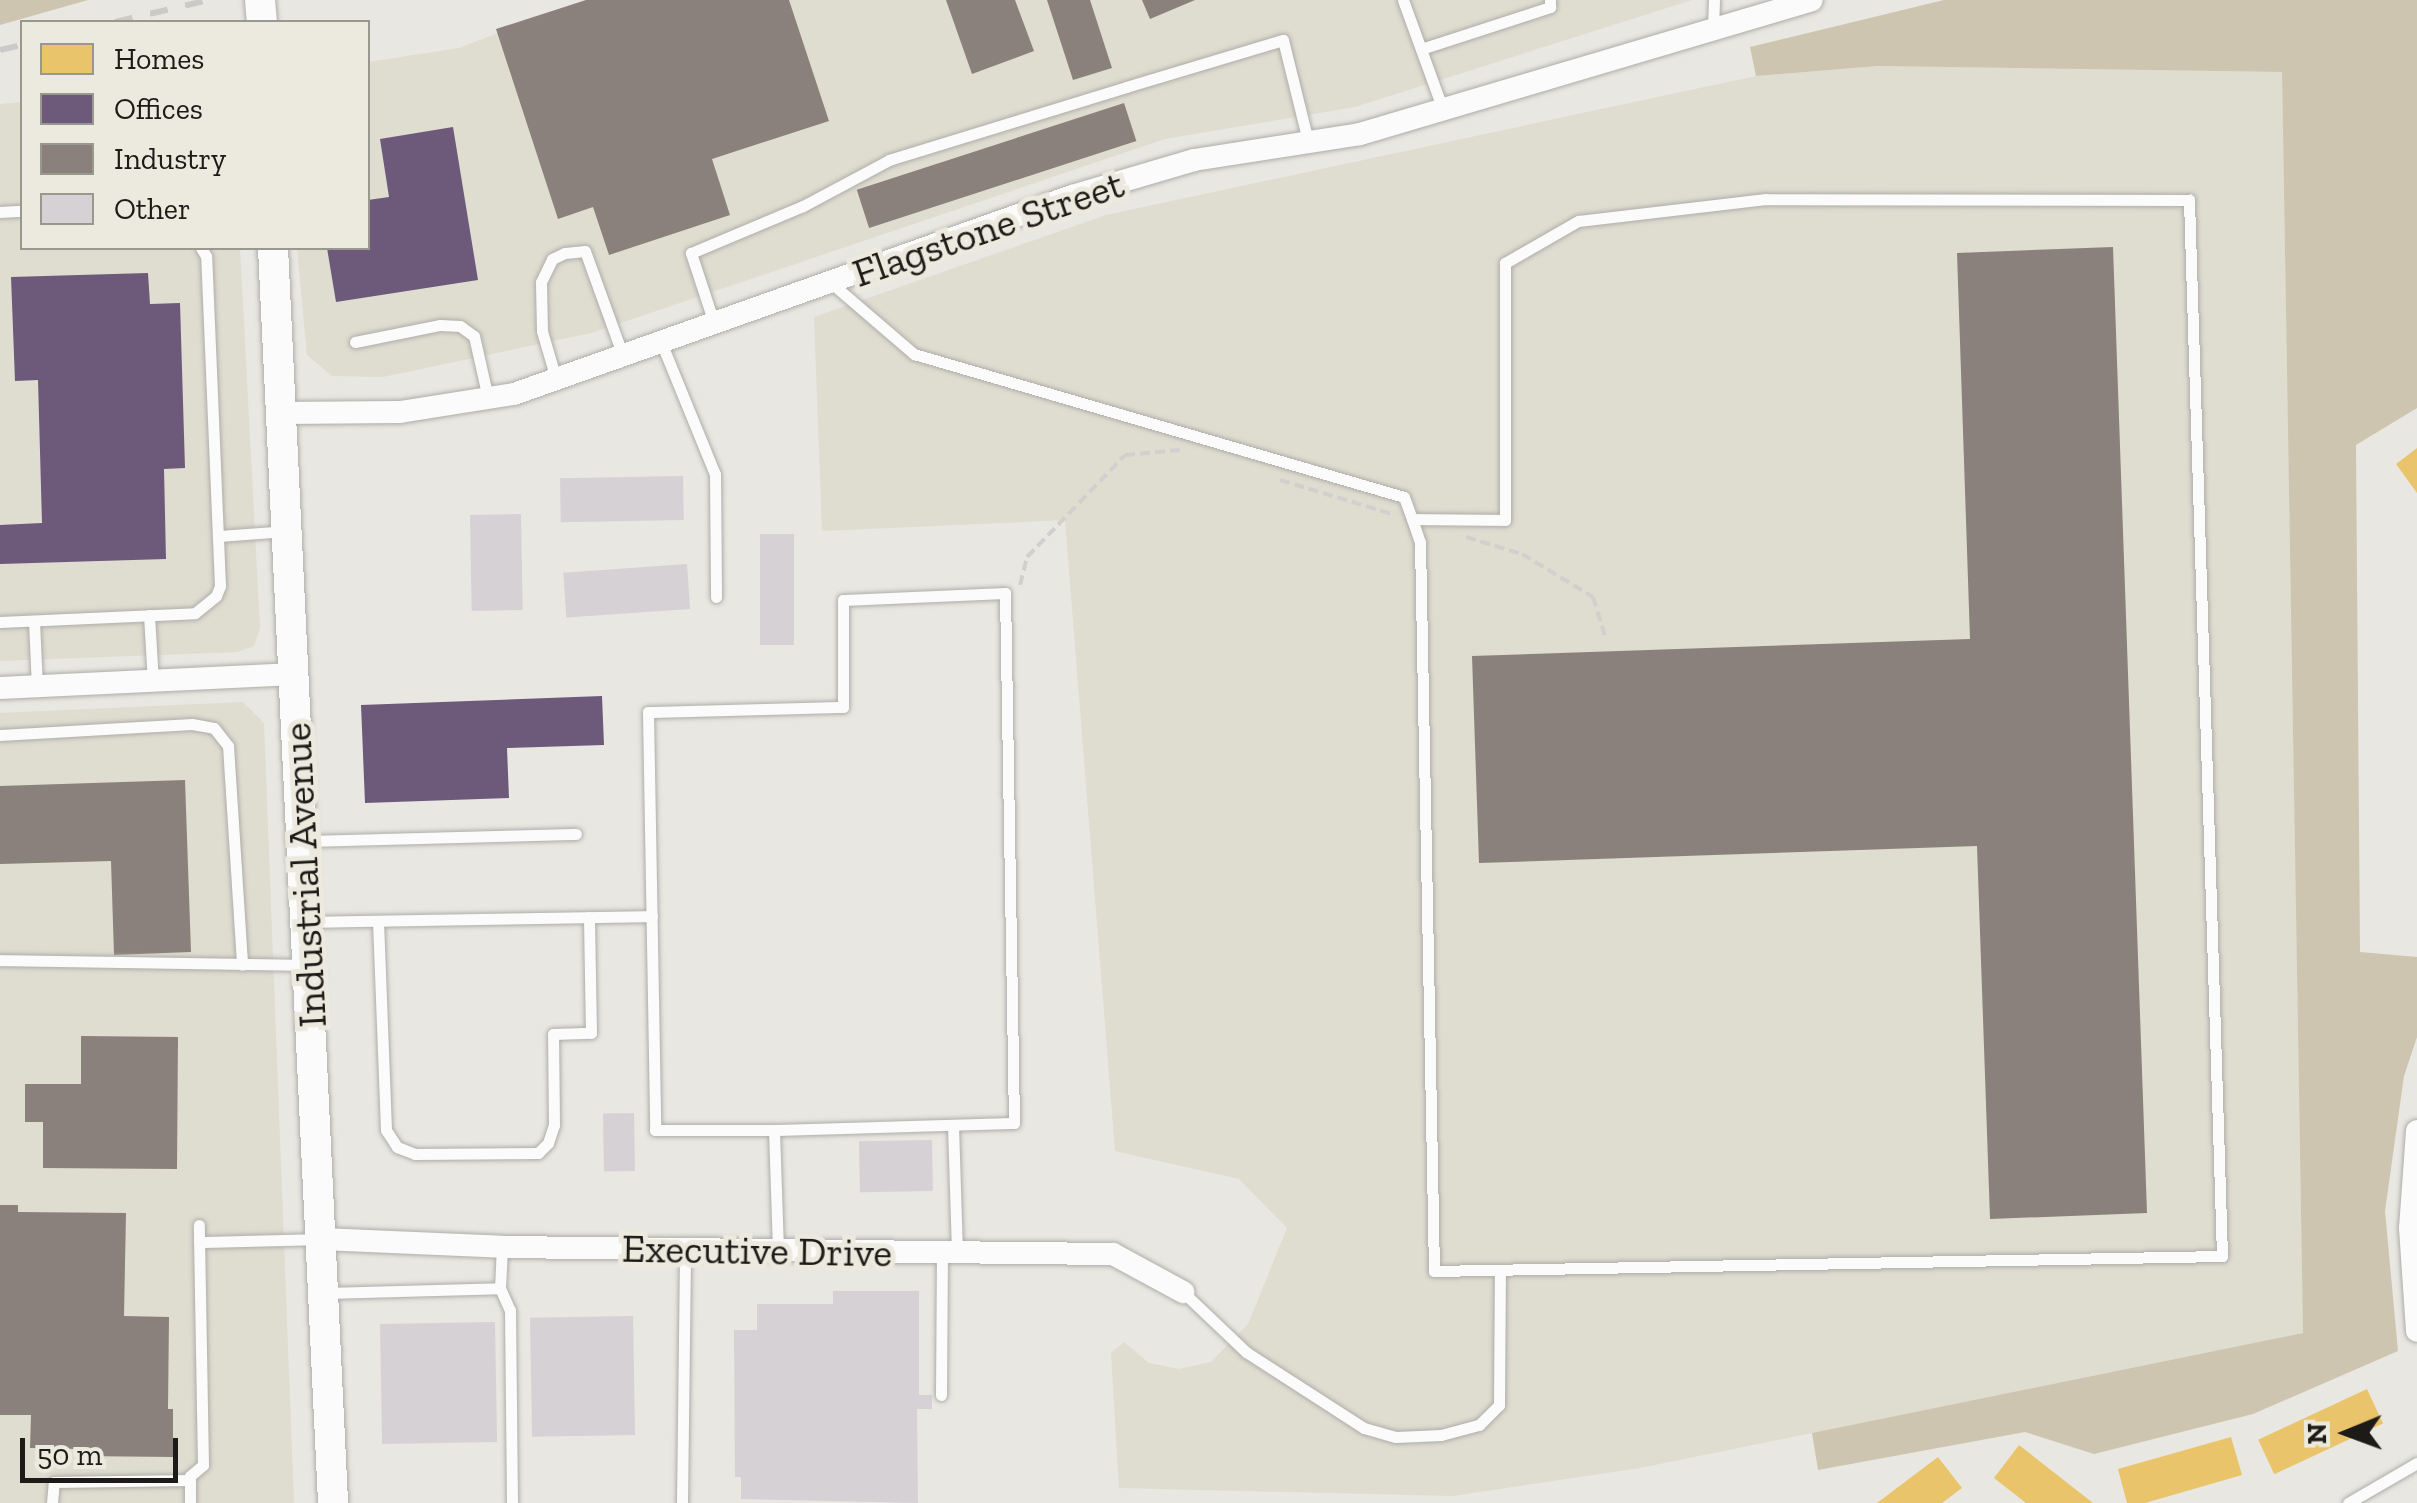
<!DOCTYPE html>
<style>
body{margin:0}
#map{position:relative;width:2417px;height:1503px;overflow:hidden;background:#e8e7e2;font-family:"Zilla Slab",serif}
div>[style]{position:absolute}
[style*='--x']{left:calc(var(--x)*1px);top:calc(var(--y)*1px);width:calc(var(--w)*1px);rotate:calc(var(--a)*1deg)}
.built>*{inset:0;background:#dfdcd0}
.forest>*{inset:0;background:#cdc5af}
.homes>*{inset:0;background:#e9c46a;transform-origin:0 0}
.offices>*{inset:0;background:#6d597a}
.industry>*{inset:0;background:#8a817c;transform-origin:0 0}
.building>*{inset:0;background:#d6d1d5;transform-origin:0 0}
.path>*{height:4px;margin-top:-2px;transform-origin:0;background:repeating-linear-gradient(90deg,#d0d0ce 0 10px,transparent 0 15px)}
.roads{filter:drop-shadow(0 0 2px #aeada8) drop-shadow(0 0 2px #aeada8)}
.service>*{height:11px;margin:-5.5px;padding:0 5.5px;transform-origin:5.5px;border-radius:5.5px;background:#fcfbfb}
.minor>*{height:22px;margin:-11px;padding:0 11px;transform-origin:11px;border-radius:11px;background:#fcfbfb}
.secondary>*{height:30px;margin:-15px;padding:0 15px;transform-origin:15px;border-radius:15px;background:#fcfbfb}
.rail>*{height:6px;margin-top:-3px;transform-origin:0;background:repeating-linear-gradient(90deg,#cbcac8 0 18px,transparent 0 36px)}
span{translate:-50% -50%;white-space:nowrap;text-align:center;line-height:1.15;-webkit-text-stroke:10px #ece9de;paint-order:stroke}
.street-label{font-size:40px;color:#1c1b17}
.legend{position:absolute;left:20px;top:20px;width:350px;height:230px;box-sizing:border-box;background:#ece9de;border:2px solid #99978e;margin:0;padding:12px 18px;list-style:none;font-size:30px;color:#1c1b17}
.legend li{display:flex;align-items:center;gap:20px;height:50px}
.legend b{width:50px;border:2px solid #99978e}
.north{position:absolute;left:2297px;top:1383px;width:100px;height:100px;-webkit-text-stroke:8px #ece9de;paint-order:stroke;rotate:269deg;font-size:28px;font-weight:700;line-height:40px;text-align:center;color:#1c1b17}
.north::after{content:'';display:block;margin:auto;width:35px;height:45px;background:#1c1b17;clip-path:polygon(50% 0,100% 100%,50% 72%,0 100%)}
.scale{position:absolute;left:20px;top:1438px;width:158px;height:45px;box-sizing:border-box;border:5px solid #1c1b17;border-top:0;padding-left:12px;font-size:30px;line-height:35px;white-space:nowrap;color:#1c1b17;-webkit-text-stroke:8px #ece9de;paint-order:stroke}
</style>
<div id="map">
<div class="built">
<div style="clip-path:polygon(585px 0,1692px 0,1355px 107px,1165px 139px,591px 333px,383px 377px,332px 376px,307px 355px,297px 248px,368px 248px,368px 62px,459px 48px)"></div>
<div style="clip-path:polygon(1878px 66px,2282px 72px,2303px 1333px,1640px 1468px,1453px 1496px,1119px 1488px,1111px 1353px,1124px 1342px,1149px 1363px,1179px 1369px,1211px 1362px,1248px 1324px,1287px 1228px,1239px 1179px,1115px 1151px,1065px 520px,822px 531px,814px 317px,1106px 215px,1756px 76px)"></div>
<div style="clip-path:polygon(22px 102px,22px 248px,240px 248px,260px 628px,254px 646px,237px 652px,0 661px,0 104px)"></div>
<div style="clip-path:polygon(243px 702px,264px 723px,294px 1503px,0 1503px,0 713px)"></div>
</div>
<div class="forest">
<div style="clip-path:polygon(0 0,88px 0,0 25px)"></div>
<div style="clip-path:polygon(1944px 0,2417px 0,2417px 408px,2356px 445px,2360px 952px,2417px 957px,2417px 1037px,2404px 1076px,2385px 1211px,2398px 1351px,2253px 1414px,2094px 1454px,2025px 1432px,1818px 1470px,1812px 1433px,2303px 1333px,2282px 72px,1878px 66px,1756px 76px,1750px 47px)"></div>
</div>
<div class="homes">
<div style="clip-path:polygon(2417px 448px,2417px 493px,2396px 464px)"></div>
<div style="left:2367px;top:1389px;width:38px;height:120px;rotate:65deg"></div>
<div style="clip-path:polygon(2231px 1437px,2242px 1475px,2145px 1503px,2127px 1503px,2118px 1469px)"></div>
<div style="clip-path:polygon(2019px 1445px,2093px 1503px,2026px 1503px,1994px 1478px)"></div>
<div style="clip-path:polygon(1938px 1457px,1962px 1488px,1942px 1503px,1877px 1503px)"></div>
</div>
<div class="offices">
<div style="clip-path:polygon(453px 127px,478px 280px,336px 302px,327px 248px,368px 248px,368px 200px,389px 197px,380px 139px)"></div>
<div style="clip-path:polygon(148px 273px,150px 304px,180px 303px,185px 468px,164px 469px,166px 559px,0 564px,0 525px,42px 523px,38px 380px,15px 381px,11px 277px)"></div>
<div style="clip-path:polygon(602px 696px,604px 745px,507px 748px,509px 798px,365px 803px,361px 705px)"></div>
</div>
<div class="industry">
<div style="clip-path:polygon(586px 0,789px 0,829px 121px,712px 159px,730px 215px,609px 255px,593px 207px,558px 219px,496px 29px)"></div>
<div style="clip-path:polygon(946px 0,1015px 0,1034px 51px,972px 74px)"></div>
<div style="clip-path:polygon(1047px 0,1090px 0,1112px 68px,1073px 80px)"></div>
<div style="clip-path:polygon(1142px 0,1195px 0,1150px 19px)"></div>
<div style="left:1124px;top:103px;width:40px;height:281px;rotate:72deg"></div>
<div style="clip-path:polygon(2113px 247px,2147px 1213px,1990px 1219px,1977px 846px,1479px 863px,1472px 656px,1970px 639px,1957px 253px)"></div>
<div style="clip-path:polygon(185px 780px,191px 952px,114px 955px,111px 861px,0 864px,0 786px)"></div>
<div style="clip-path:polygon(81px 1036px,178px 1037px,177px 1169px,43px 1168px,43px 1122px,25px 1122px,25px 1084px,81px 1084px)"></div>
<div style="clip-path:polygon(0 1205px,18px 1205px,18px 1212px,126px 1213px,124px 1316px,169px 1317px,168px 1409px,173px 1409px,173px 1457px,78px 1456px,78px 1449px,30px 1448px,31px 1415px,0 1415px)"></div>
</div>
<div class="building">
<div style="left:683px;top:476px;width:44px;height:123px;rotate:89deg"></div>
<div style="left:521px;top:514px;width:96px;height:51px;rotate:89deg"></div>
<div style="left:760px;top:534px;width:34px;height:111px"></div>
<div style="left:687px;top:564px;width:45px;height:124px;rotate:86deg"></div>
<div style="left:634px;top:1113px;width:58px;height:31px;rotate:89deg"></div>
<div style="left:932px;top:1140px;width:51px;height:73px;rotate:89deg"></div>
<div style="clip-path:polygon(833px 1291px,919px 1291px,919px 1395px,932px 1395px,932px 1409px,917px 1409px,918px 1503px,741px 1499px,741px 1477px,735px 1477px,734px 1330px,757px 1330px,757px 1304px,833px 1304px)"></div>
<div style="left:633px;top:1316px;width:119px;height:103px;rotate:89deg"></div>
<div style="left:495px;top:1322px;width:120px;height:115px;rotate:89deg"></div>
</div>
<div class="path">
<div style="--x:1280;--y:480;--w:120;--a:16.9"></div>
<div style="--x:1466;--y:537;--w:59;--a:16.9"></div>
<div style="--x:1522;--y:554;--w:83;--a:31.2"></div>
<div style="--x:1593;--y:597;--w:41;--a:72.9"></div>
<div style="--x:1020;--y:585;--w:29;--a:-76"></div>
<div style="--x:1027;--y:557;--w:141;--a:-46.1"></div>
<div style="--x:1125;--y:455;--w:55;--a:-5.2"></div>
</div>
<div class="roads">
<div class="service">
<div style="--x:1403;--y:0;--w:117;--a:70"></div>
<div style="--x:1713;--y:29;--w:29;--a:-88"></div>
<div style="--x:1421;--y:49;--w:136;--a:-18"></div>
<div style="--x:1550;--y:7;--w:7;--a:-90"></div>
<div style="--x:0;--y:212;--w:22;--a:-3"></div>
<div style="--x:830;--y:282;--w:111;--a:40.6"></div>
<div style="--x:914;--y:354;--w:510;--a:16.27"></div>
<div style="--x:1404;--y:497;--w:23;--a:70"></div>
<div style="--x:1412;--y:519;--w:24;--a:71"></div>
<div style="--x:1420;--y:542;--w:729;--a:88.9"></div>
<div style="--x:1434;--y:1271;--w:788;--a:-1.09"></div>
<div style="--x:2222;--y:1256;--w:1057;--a:-91.79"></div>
<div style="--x:2189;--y:200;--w:423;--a:-179.9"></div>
<div style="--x:1766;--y:199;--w:189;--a:173.3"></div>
<div style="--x:1578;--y:221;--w:84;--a:150.1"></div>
<div style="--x:1505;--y:263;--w:257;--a:90"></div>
<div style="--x:1505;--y:520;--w:93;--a:-179.4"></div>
<div style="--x:714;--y:323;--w:74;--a:-108.2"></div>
<div style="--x:691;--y:253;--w:121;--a:-22.8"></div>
<div style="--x:803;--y:206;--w:98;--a:-28.1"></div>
<div style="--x:889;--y:160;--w:248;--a:-17.1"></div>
<div style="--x:1126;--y:87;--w:164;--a:-16.7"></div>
<div style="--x:1283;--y:40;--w:104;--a:76.1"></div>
<div style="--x:355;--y:342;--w:87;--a:-11.3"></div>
<div style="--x:440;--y:325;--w:20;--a:3"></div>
<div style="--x:460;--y:326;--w:17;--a:36"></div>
<div style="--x:474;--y:336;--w:64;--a:77.3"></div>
<div style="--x:661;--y:342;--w:143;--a:67.8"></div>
<div style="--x:715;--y:474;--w:123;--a:89.5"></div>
<div style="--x:556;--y:379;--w:50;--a:-106.3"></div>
<div style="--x:542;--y:331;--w:49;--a:-91.2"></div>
<div style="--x:541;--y:282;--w:25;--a:-64"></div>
<div style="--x:552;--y:259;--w:14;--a:-25"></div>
<div style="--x:565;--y:253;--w:20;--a:-6"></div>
<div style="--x:585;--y:251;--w:112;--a:70.1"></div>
<div style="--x:218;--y:536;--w:68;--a:-4.2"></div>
<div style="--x:149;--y:615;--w:67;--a:86.6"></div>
<div style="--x:34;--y:621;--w:66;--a:87.4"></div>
<div style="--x:0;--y:622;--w:195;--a:-2.6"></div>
<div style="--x:195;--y:613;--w:27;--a:-39"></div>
<div style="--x:216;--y:596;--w:11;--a:-68"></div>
<div style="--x:220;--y:586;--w:330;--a:-92.4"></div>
<div style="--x:206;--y:256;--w:9;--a:-122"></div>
<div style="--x:0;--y:735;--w:192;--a:-3.3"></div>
<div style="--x:192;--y:724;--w:22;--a:10"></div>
<div style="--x:214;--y:728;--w:23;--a:52"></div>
<div style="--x:228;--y:746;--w:219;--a:86.3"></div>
<div style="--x:303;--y:841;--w:273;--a:-1.5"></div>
<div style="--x:378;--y:921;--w:209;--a:87.8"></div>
<div style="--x:386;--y:1130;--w:20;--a:57"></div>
<div style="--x:397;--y:1147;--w:19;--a:21"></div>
<div style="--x:415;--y:1154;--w:123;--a:-0.5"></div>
<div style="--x:538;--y:1153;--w:14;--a:-45"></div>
<div style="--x:548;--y:1143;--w:19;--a:-72"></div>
<div style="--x:554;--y:1125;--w:91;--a:-90.6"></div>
<div style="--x:553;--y:1034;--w:38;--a:-2"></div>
<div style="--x:591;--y:1033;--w:116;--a:-91"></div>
<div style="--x:307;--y:922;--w:345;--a:-1"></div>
<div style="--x:0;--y:960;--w:306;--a:0.9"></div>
<div style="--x:953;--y:1125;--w:127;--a:88.2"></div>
<div style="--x:774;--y:1130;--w:240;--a:-1.7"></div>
<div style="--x:1014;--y:1123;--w:530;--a:-90.97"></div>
<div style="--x:1005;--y:593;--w:162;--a:177.5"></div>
<div style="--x:843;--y:600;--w:107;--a:90"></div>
<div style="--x:843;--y:707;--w:195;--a:178.5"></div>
<div style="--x:648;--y:712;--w:418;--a:89"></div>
<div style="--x:655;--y:1130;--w:119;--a:0"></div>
<div style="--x:774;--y:1130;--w:121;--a:88.1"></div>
<div style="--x:199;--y:1242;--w:119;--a:-1.4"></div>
<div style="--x:500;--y:1288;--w:24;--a:66"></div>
<div style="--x:510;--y:1310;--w:193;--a:89.4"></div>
<div style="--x:1183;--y:1292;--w:87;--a:43.6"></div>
<div style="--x:1246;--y:1352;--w:140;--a:32.8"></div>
<div style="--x:1364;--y:1428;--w:33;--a:16"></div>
<div style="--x:1396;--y:1437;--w:45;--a:-2.5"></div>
<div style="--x:1441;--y:1435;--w:39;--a:-15"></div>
<div style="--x:1479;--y:1425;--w:28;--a:-45"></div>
<div style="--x:1499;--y:1405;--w:135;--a:-89.6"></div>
<div style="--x:326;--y:1293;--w:174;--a:-1.6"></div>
<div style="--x:500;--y:1288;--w:41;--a:-87.2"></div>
<div style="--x:941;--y:1395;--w:143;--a:-89.6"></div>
<div style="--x:52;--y:1503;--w:21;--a:-85"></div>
<div style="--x:54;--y:1482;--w:136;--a:-0.8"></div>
<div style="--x:190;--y:1503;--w:27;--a:-90"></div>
<div style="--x:190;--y:1476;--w:17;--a:-40"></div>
<div style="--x:203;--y:1465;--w:240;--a:-91"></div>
<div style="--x:682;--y:1503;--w:253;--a:-89.3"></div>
<div style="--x:2348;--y:1503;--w:80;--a:-30.1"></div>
</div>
<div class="minor">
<div style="--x:282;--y:413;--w:118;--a:-0.5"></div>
<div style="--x:400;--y:412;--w:115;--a:-9"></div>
<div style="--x:514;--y:394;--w:592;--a:-19.54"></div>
<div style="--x:1072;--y:196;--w:127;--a:-16.4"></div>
<div style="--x:1194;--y:160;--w:168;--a:-8.9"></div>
<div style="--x:1360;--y:134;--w:471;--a:-16.5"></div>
<div style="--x:0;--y:688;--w:295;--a:-2.7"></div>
<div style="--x:2417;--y:1131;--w:97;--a:94.1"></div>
<div style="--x:2410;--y:1228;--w:103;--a:86.1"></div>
<div style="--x:322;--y:1239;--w:180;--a:2.5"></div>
<div style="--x:502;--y:1247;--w:611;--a:0.66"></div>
<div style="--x:1113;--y:1254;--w:80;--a:28.5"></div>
</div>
<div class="secondary">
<div style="--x:260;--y:0;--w:22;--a:85"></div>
<div style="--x:273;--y:248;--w:1256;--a:87.26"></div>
</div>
</div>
<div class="rail">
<div style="--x:115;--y:22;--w:97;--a:-13.2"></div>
<div style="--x:0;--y:50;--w:23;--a:-13"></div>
</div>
<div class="street-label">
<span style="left:988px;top:228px;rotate:-19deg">Flagstone Street</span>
<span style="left:304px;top:875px;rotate:-93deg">Industrial Avenue</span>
<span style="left:757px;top:1250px;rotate:1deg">Executive Drive</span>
</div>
<ul class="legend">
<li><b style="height:28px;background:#e9c46a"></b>Homes</li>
<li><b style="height:28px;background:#6d597a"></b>Offices</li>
<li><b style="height:28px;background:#8a817c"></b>Industry</li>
<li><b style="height:28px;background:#d6d1d5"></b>Other</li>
</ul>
<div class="north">N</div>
<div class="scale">50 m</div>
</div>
